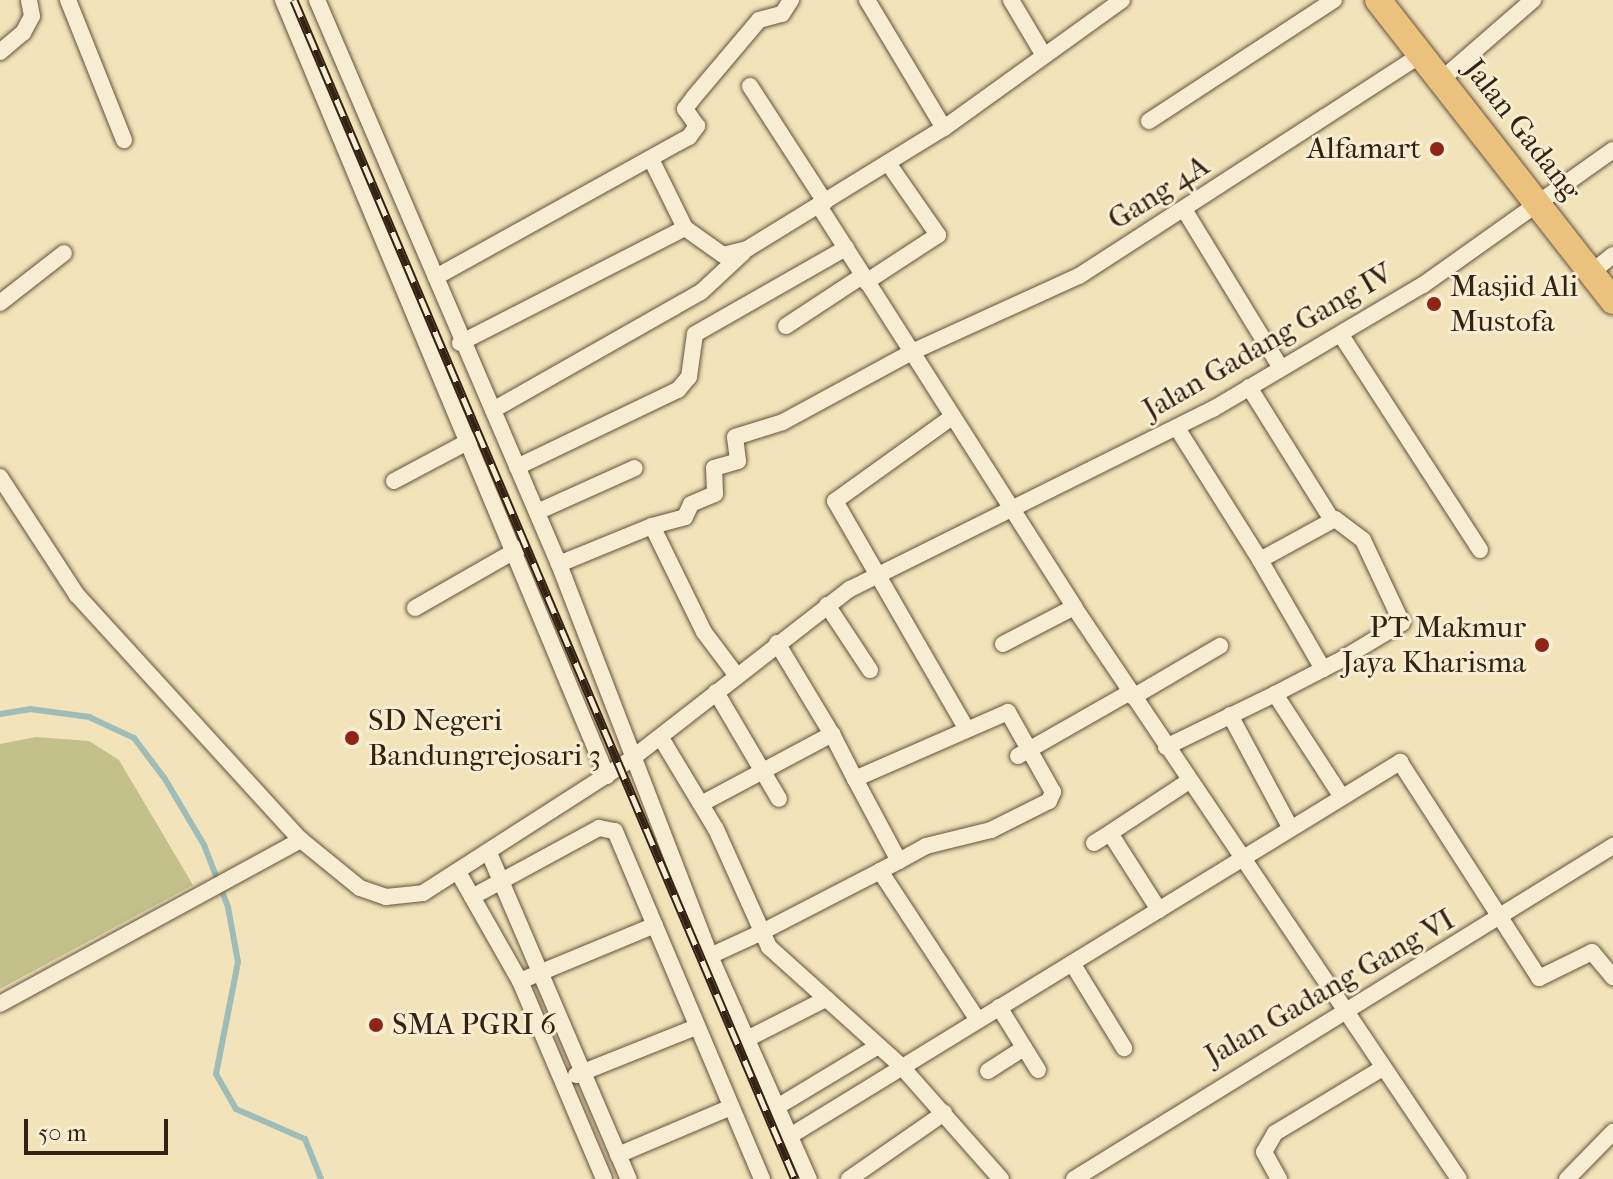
<!DOCTYPE html>
<style>
body{margin:0}
#map{position:relative;width:1613px;height:1179px;overflow:hidden;background:#f3e3ba;font-family:"IM FELL French Canon",serif}
div>[style]{position:absolute}
[style*='--x']{left:calc(var(--x)*1px);top:calc(var(--y)*1px);width:calc(var(--w)*1px);rotate:calc(var(--a)*1deg)}
.green>*{inset:0;background:#c2c18b}
.stream>*{height:6px;margin:-3px;padding:0 3px;transform-origin:3px;border-radius:3px;background:#9ebdb8}
.roads{filter:drop-shadow(0 0 2px #64523c) drop-shadow(0 0 2px #64523c)}
.minor>*{height:16px;margin:-8px;padding:0 8px;transform-origin:8px;border-radius:8px;background:#f7edd2}
.trunk>*{height:26px;margin:-13px;padding:0 13px;transform-origin:13px;border-radius:13px;background:#eac27d}
.rail>*{height:9px;margin-top:-4.5px;transform-origin:0;background:repeating-linear-gradient(90deg,#f7edd2 0 18px,#342212 0 36px);box-sizing:border-box;border-block:2px solid #342212}
.dots>*{width:22px;height:22px;translate:-50% -50%;box-sizing:border-box;border:4px solid #f7edd2;border-radius:50%}
span{translate:-50% -50%;white-space:nowrap;text-align:center;line-height:1.15;-webkit-text-stroke:6px #f7edd2;paint-order:stroke}
.street-label{font-size:30px;color:#342212}
.poi-label{font-size:30px;color:#342212}
.right{translate:-100% -50%;text-align:right}
.left{translate:0 -50%;text-align:left}
.scale{position:absolute;left:24px;top:1119px;width:144px;height:36px;box-sizing:border-box;border:4px solid #342212;border-top:0;padding-left:10px;font-size:24px;line-height:28px;white-space:nowrap;color:#342212;-webkit-text-stroke:6px #f7edd2;paint-order:stroke}
</style>
<div id="map">
<div class="green">
<div style="clip-path:polygon(36px 737px,89px 741px,119px 760px,193px 885px,0 989px,0 744px)"></div>
</div>
<div class="stream">
<div style="--x:0;--y:714;--w:30;--a:-9"></div>
<div style="--x:30;--y:709;--w:60;--a:7.7"></div>
<div style="--x:89;--y:717;--w:50;--a:25"></div>
<div style="--x:134;--y:738;--w:51;--a:52.9"></div>
<div style="--x:165;--y:779;--w:77;--a:59.4"></div>
<div style="--x:204;--y:845;--w:66;--a:68.8"></div>
<div style="--x:228;--y:907;--w:56;--a:79.7"></div>
<div style="--x:238;--y:962;--w:114;--a:101.1"></div>
<div style="--x:216;--y:1074;--w:40;--a:60.3"></div>
<div style="--x:236;--y:1109;--w:75;--a:23.5"></div>
<div style="--x:305;--y:1139;--w:43;--a:68.2"></div>
</div>
<div class="roads">
<div class="minor">
<div style="--x:68;--y:0;--w:151;--a:68.2"></div>
<div style="--x:283;--y:0;--w:841;--a:67.34"></div>
<div style="--x:317;--y:0;--w:614;--a:66.78"></div>
<div style="--x:559;--y:564;--w:420;--a:68.9"></div>
<div style="--x:710;--y:956;--w:244;--a:66.1"></div>
<div style="--x:867;--y:0;--w:149;--a:59"></div>
<div style="--x:1011;--y:0;--w:63;--a:59.3"></div>
<div style="--x:0;--y:52;--w:30;--a:-40"></div>
<div style="--x:23;--y:33;--w:19;--a:-62"></div>
<div style="--x:32;--y:16;--w:16;--a:-101"></div>
<div style="--x:1442;--y:79;--w:121;--a:-41"></div>
<div style="--x:750;--y:86;--w:138;--a:57.1"></div>
<div style="--x:1149;--y:121;--w:221;--a:-33.2"></div>
<div style="--x:819;--y:206;--w:475;--a:57.5"></div>
<div style="--x:1074;--y:607;--w:689;--a:56.06"></div>
<div style="--x:1185;--y:211;--w:184;--a:58.6"></div>
<div style="--x:685;--y:228;--w:47;--a:35.4"></div>
<div style="--x:723;--y:255;--w:25;--a:-14"></div>
<div style="--x:747;--y:249;--w:231;--a:-31.6"></div>
<div style="--x:944;--y:128;--w:219;--a:-35.7"></div>
<div style="--x:1592;--y:272;--w:27;--a:-39"></div>
<div style="--x:436;--y:277;--w:289;--a:-29"></div>
<div style="--x:689;--y:137;--w:14;--a:-54"></div>
<div style="--x:697;--y:126;--w:21;--a:-125"></div>
<div style="--x:685;--y:109;--w:15;--a:-53"></div>
<div style="--x:694;--y:97;--w:101;--a:-49.8"></div>
<div style="--x:759;--y:20;--w:24;--a:-15"></div>
<div style="--x:782;--y:14;--w:17;--a:-57"></div>
<div style="--x:866;--y:282;--w:86;--a:-33.1"></div>
<div style="--x:938;--y:235;--w:88;--a:-124.8"></div>
<div style="--x:0;--y:303;--w:81;--a:-38"></div>
<div style="--x:786;--y:326;--w:91;--a:-33.3"></div>
<div style="--x:1341;--y:335;--w:256;--a:57.1"></div>
<div style="--x:460;--y:343;--w:253;--a:-27.1"></div>
<div style="--x:685;--y:228;--w:75;--a:-116.2"></div>
<div style="--x:1249;--y:387;--w:157;--a:58"></div>
<div style="--x:493;--y:410;--w:239;--a:-29.6"></div>
<div style="--x:701;--y:292;--w:57;--a:-42.9"></div>
<div style="--x:952;--y:417;--w:144;--a:144.3"></div>
<div style="--x:835;--y:501;--w:262;--a:60"></div>
<div style="--x:1177;--y:428;--w:156;--a:57.8"></div>
<div style="--x:517;--y:467;--w:178;--a:-25.6"></div>
<div style="--x:678;--y:390;--w:17;--a:-50"></div>
<div style="--x:689;--y:377;--w:43;--a:-82.1"></div>
<div style="--x:695;--y:334;--w:174;--a:-29.7"></div>
<div style="--x:0;--y:477;--w:141;--a:56.9"></div>
<div style="--x:77;--y:595;--w:332;--a:47.6"></div>
<div style="--x:301;--y:840;--w:76;--a:39.1"></div>
<div style="--x:360;--y:888;--w:28;--a:19"></div>
<div style="--x:386;--y:897;--w:37;--a:-6"></div>
<div style="--x:423;--y:893;--w:246;--a:-32.7"></div>
<div style="--x:630;--y:760;--w:279;--a:-37.9"></div>
<div style="--x:850;--y:589;--w:405;--a:-26.4"></div>
<div style="--x:1213;--y:409;--w:244;--a:-30.6"></div>
<div style="--x:1423;--y:285;--w:233;--a:-35.4"></div>
<div style="--x:394;--y:481;--w:87;--a:-28"></div>
<div style="--x:537;--y:512;--w:107;--a:-24.2"></div>
<div style="--x:559;--y:564;--w:100;--a:-22.2"></div>
<div style="--x:827;--y:605;--w:78;--a:56.5"></div>
<div style="--x:415;--y:608;--w:119;--a:-29.8"></div>
<div style="--x:777;--y:643;--w:106;--a:58.9"></div>
<div style="--x:1003;--y:644;--w:80;--a:-27.5"></div>
<div style="--x:737;--y:676;--w:55;--a:-126.9"></div>
<div style="--x:704;--y:632;--w:118;--a:-116.1"></div>
<div style="--x:652;--y:526;--w:34;--a:-15"></div>
<div style="--x:685;--y:517;--w:14;--a:-65"></div>
<div style="--x:691;--y:504;--w:26;--a:-23"></div>
<div style="--x:715;--y:494;--w:26;--a:-92"></div>
<div style="--x:714;--y:468;--w:25;--a:-16"></div>
<div style="--x:738;--y:461;--w:24;--a:-97"></div>
<div style="--x:735;--y:437;--w:50;--a:-17.4"></div>
<div style="--x:783;--y:422;--w:147;--a:-28.5"></div>
<div style="--x:912;--y:352;--w:183;--a:-24.5"></div>
<div style="--x:1079;--y:276;--w:409;--a:-32.9"></div>
<div style="--x:716;--y:692;--w:124;--a:59.5"></div>
<div style="--x:1275;--y:694;--w:119;--a:57"></div>
<div style="--x:1133;--y:697;--w:101;--a:-30.4"></div>
<div style="--x:1230;--y:715;--w:125;--a:61.8"></div>
<div style="--x:661;--y:738;--w:106;--a:58.9"></div>
<div style="--x:716;--y:829;--w:129;--a:65.8"></div>
<div style="--x:769;--y:947;--w:178;--a:42"></div>
<div style="--x:901;--y:1066;--w:151;--a:48.5"></div>
<div style="--x:1166;--y:747;--w:121;--a:-25.9"></div>
<div style="--x:1275;--y:694;--w:54;--a:-27.5"></div>
<div style="--x:1323;--y:669;--w:16;--a:-27"></div>
<div style="--x:1337;--y:662;--w:76;--a:-31"></div>
<div style="--x:1402;--y:623;--w:92;--a:-115.2"></div>
<div style="--x:1363;--y:540;--w:35;--a:-143"></div>
<div style="--x:1335;--y:519;--w:85;--a:151.3"></div>
<div style="--x:1260;--y:560;--w:126;--a:60"></div>
<div style="--x:1018;--y:756;--w:129;--a:-29.7"></div>
<div style="--x:701;--y:804;--w:149;--a:-28.1"></div>
<div style="--x:832;--y:734;--w:51;--a:62.9"></div>
<div style="--x:1094;--y:843;--w:19;--a:-32"></div>
<div style="--x:489;--y:853;--w:355;--a:66.8"></div>
<div style="--x:880;--y:871;--w:178;--a:56.7"></div>
<div style="--x:458;--y:872;--w:125;--a:60.4"></div>
<div style="--x:520;--y:981;--w:215;--a:67"></div>
<div style="--x:472;--y:897;--w:145;--a:-28.5"></div>
<div style="--x:599;--y:828;--w:16;--a:11"></div>
<div style="--x:615;--y:831;--w:378;--a:67.1"></div>
<div style="--x:1159;--y:910;--w:91;--a:-122.5"></div>
<div style="--x:1110;--y:833;--w:95;--a:-33.4"></div>
<div style="--x:710;--y:956;--w:55;--a:-24.7"></div>
<div style="--x:760;--y:933;--w:135;--a:-27.3"></div>
<div style="--x:880;--y:871;--w:21;--a:-28"></div>
<div style="--x:899;--y:861;--w:31;--a:-29"></div>
<div style="--x:926;--y:846;--w:67;--a:-13.8"></div>
<div style="--x:991;--y:830;--w:65;--a:-26.6"></div>
<div style="--x:1049;--y:801;--w:10;--a:-66"></div>
<div style="--x:1053;--y:792;--w:92;--a:-119.4"></div>
<div style="--x:1008;--y:712;--w:167;--a:156.4"></div>
<div style="--x:855;--y:779;--w:93;--a:61.8"></div>
<div style="--x:1072;--y:963;--w:100;--a:58.5"></div>
<div style="--x:520;--y:981;--w:146;--a:-22.5"></div>
<div style="--x:0;--y:1004;--w:343;--a:-28.6"></div>
<div style="--x:999;--y:1007;--w:74;--a:58.2"></div>
<div style="--x:747;--y:1039;--w:89;--a:-26.9"></div>
<div style="--x:988;--y:1071;--w:43;--a:-32.6"></div>
<div style="--x:576;--y:1075;--w:129;--a:-21.8"></div>
<div style="--x:777;--y:1107;--w:118;--a:-31.1"></div>
<div style="--x:790;--y:1136;--w:716;--a:-31.51"></div>
<div style="--x:1400;--y:762;--w:257;--a:57.2"></div>
<div style="--x:1539;--y:978;--w:59;--a:-26.1"></div>
<div style="--x:1592;--y:952;--w:33;--a:50"></div>
<div style="--x:618;--y:1155;--w:123;--a:-23"></div>
<div style="--x:849;--y:1179;--w:116;--a:-34.8"></div>
<div style="--x:1074;--y:1179;--w:634;--a:-31.71"></div>
<div style="--x:1279;--y:1179;--w:31;--a:-119"></div>
<div style="--x:1264;--y:1152;--w:22;--a:-60"></div>
<div style="--x:1275;--y:1133;--w:124;--a:-31.1"></div>
<div style="--x:1567;--y:1179;--w:66;--a:-45.6"></div>
</div>
<div class="trunk">
<div style="--x:1378;--y:0;--w:382;--a:52"></div>
</div>
</div>
<div class="rail">
<div style="--x:294;--y:0;--w:1281;--a:66.98"></div>
</div>
<div class="dots">
<div style="left:1437px;top:149px;background:#8f2418"></div>
<div style="left:1434px;top:304px;background:#8f2418"></div>
<div style="left:1542px;top:645px;background:#8f2418"></div>
<div style="left:352px;top:738px;background:#8f2418"></div>
<div style="left:376px;top:1025px;background:#8f2418"></div>
</div>
<div class="street-label">
<span style="left:1522px;top:130px;rotate:52deg">Jalan Gadang</span>
<span style="left:1159px;top:193px;rotate:-32deg">Gang 4A</span>
<span style="left:1268px;top:342px;rotate:-30deg">Jalan Gadang Gang IV</span>
<span style="left:1330px;top:988px;rotate:-30deg">Jalan Gadang Gang VI</span>
</div>
<div class="poi-label">
<span class="right" style="left:1421px;top:149px">Alfamart</span>
<span class="left" style="left:1450px;top:304px">Masjid Ali<br>Mustofa</span>
<span class="right" style="left:1526px;top:645px">PT Makmur<br>Jaya Kharisma</span>
<span class="left" style="left:368px;top:738px">SD Negeri<br>Bandungrejosari 3</span>
<span class="left" style="left:392px;top:1025px">SMA PGRI 6</span>
</div>
<div class="scale">50 m</div>
</div>
